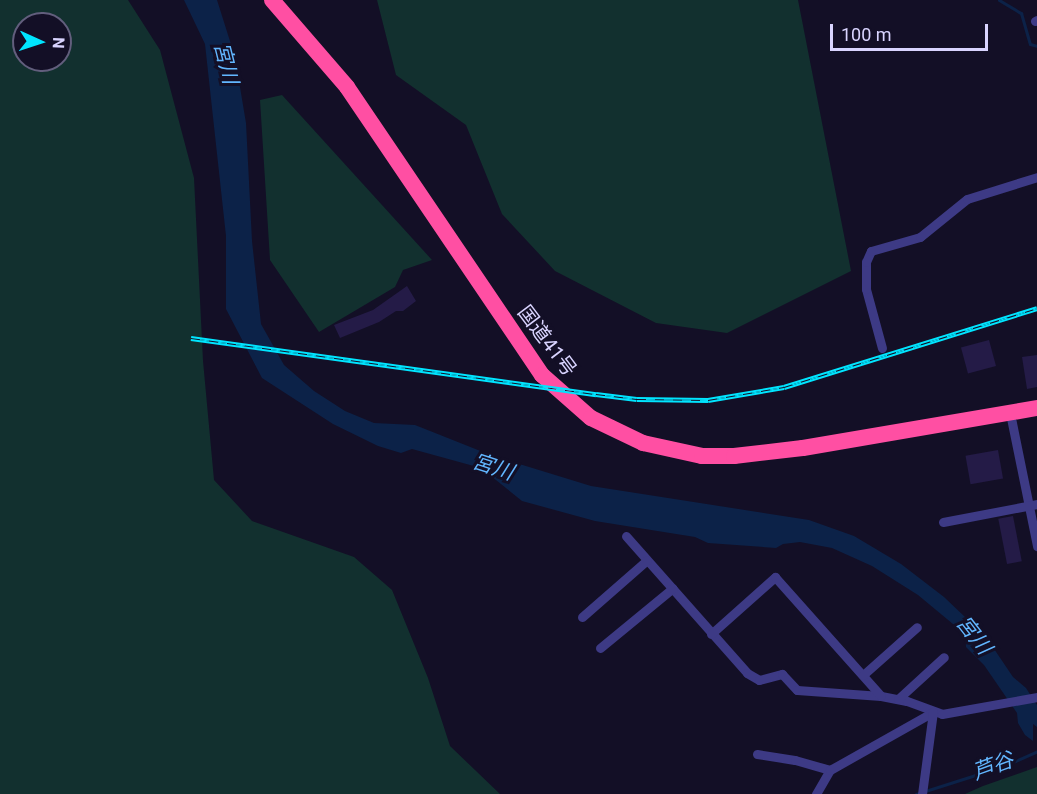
<!DOCTYPE html>
<meta charset="utf-8">
<style>
body{margin:0}
#map{position:relative;width:1037px;height:794px;overflow:hidden;background:#130f26;font-family:Roboto,"Noto Sans JP",sans-serif}
div>[style]{position:absolute}
[style*='--x']{left:calc(var(--x)*1px);top:calc(var(--y)*1px);width:calc(var(--w)*1px);rotate:calc(var(--a)*1deg)}
.green>*{inset:0;background:#12302f}
.water>*{inset:0;background:#0c2248}
.stream>*{height:3px;margin:-1.5px;padding:0 1.5px;transform-origin:1.5px;border-radius:1.5px;background:#0c2248}
.building>*{inset:0;background:#241b47;transform-origin:0 0}
.street>*{height:9px;margin:-4.5px;padding:0 4.5px;transform-origin:4.5px;border-radius:4.5px;background:#3d3a85}
.highway>*{height:16px;margin:-8px;padding:0 8px;transform-origin:8px;border-radius:8px;background:#ff4fa3}
.rail>*{height:5px;margin-top:-2.5px;transform-origin:0;background:repeating-linear-gradient(90deg,#130f26 0 9px,#00e5ff 0 18px);box-sizing:border-box;border-block:2px solid #00e5ff}
span{translate:-50% -50%;white-space:nowrap;text-align:center;line-height:1.15;-webkit-text-stroke:6px #130f26;paint-order:stroke}
.street-label{font-size:20px;color:#d9d4ff}
.water-label{font-size:21px;color:#62b6ff;font-style:italic}
.north{position:absolute;left:12px;top:12px;width:60px;height:60px;box-sizing:border-box;background:#130f26;border:2px solid #625e7d;border-radius:50%;rotate:93deg;font-size:16px;font-weight:700;line-height:24px;text-align:center;color:#d9d4ff}
.north::after{content:'';display:block;margin:auto;width:21px;height:27px;background:#00e5ff;clip-path:polygon(50% 0,100% 100%,50% 72%,0 100%)}
.scale{position:absolute;left:830px;top:24px;width:158px;height:27px;box-sizing:border-box;border:3px solid #d9d4ff;border-top:0;padding-left:8px;font-size:18px;line-height:21px;white-space:nowrap;color:#d9d4ff;-webkit-text-stroke:4px #130f26;paint-order:stroke}
</style>
<div id="map">
<div class="green">
<div style="clip-path:polygon(evenodd,0 0,128px 0,160px 50px,194px 178px,203px 361px,214px 480px,252px 521px,354px 557px,392px 590px,428px 678px,450px 746px,500px 794px,0 794px,0 0,24px 24px,60px 24px,60px 60px,24px 60px,24px 24px)"></div>
<div style="clip-path:polygon(377px 0,798px 0,851px 271px,727px 333px,656px 323px,555px 271px,502px 214px,466px 125px,396px 75px)"></div>
<div style="clip-path:polygon(282px 95px,432px 260px,403px 270px,395px 287px,319px 332px,270px 260px,260px 100px)"></div>
<div style="clip-path:polygon(1037px 767px,1037px 794px,965px 794px,983px 786px)"></div>
</div>
<div class="water">
<div style="clip-path:polygon(184px 0,217px 0,235px 57px,246px 123px,252px 241px,261px 324px,284px 365px,314px 391px,345px 411px,374px 423px,415px 425px,493px 456px,591px 486px,809px 520px,854px 536px,901px 564px,944px 597px,986px 637px,1013px 677px,1026px 688px,1037px 705px,1037px 727px,1033px 724px,1033px 741px,1025px 735px,1018px 723px,1017px 713px,984px 665px,966px 647px,965px 634px,918px 595px,872px 566px,832px 548px,800px 542px,783px 544px,776px 548px,708px 543px,695px 537px,595px 521px,522px 501px,481px 468px,412px 449px,401px 453px,378px 446px,333px 424px,262px 378px,226px 309px,226px 236px,205px 44px)"></div>
</div>
<div class="stream">
<div style="--x:999;--y:0;--w:26;--a:31"></div>
<div style="--x:1021;--y:13;--w:32;--a:74"></div>
<div style="--x:1030;--y:44;--w:7;--a:16"></div>
<div style="--x:916;--y:794;--w:92;--a:-17.7"></div>
<div style="--x:1004;--y:766;--w:36;--a:-24"></div>
</div>
<div class="building">
<div style="clip-path:polygon(407px 286px,416px 301px,403px 311px,396px 311px,379px 322px,340px 338px,334px 325px,373px 310px)"></div>
<div style="left:989px;top:340px;width:27px;height:29px;rotate:75deg"></div>
<div style="clip-path:polygon(1037px 355px,1037px 387px,1027px 389px,1022px 357px)"></div>
<div style="left:998px;top:450px;width:29px;height:33px;rotate:80deg"></div>
<div style="left:1013px;top:516px;width:46px;height:15px;rotate:79deg"></div>
</div>
<div class="street">
<div style="--x:1035;--y:21;--w:2;--a:-27"></div>
<div style="--x:882;--y:348;--w:61;--a:-105.2"></div>
<div style="--x:866;--y:289;--w:27;--a:-90"></div>
<div style="--x:866;--y:262;--w:12;--a:-66"></div>
<div style="--x:871;--y:251;--w:51;--a:-15.9"></div>
<div style="--x:920;--y:237;--w:60;--a:-39"></div>
<div style="--x:967;--y:199;--w:73;--a:-17.4"></div>
<div style="--x:1010;--y:413;--w:136;--a:78.5"></div>
<div style="--x:943;--y:522;--w:96;--a:-10.8"></div>
<div style="--x:626;--y:536;--w:183;--a:48.5"></div>
<div style="--x:747;--y:673;--w:14;--a:30"></div>
<div style="--x:759;--y:680;--w:24;--a:-15"></div>
<div style="--x:782;--y:674;--w:22;--a:47"></div>
<div style="--x:797;--y:690;--w:84;--a:4.1"></div>
<div style="--x:881;--y:696;--w:26;--a:11"></div>
<div style="--x:907;--y:701;--w:37;--a:20"></div>
<div style="--x:942;--y:714;--w:97;--a:-10.1"></div>
<div style="--x:582;--y:617;--w:86;--a:-41.2"></div>
<div style="--x:711;--y:634;--w:86;--a:-41.7"></div>
<div style="--x:775;--y:577;--w:159;--a:48.3"></div>
<div style="--x:600;--y:648;--w:94;--a:-39.4"></div>
<div style="--x:863;--y:675;--w:72;--a:-41.6"></div>
<div style="--x:898;--y:699;--w:62;--a:-42.4"></div>
<div style="--x:757;--y:754;--w:38;--a:9"></div>
<div style="--x:795;--y:760;--w:36;--a:16"></div>
<div style="--x:816;--y:794;--w:28;--a:-60"></div>
<div style="--x:830;--y:770;--w:118;--a:-29.4"></div>
<div style="--x:922;--y:794;--w:83;--a:-82.4"></div>
</div>
<div class="highway">
<div style="--x:272;--y:0;--w:115;--a:49.2"></div>
<div style="--x:347;--y:87;--w:348;--a:55.9"></div>
<div style="--x:542;--y:375;--w:65;--a:41.3"></div>
<div style="--x:591;--y:418;--w:58;--a:25.7"></div>
<div style="--x:643;--y:443;--w:60;--a:12.4"></div>
<div style="--x:702;--y:456;--w:32;--a:0"></div>
<div style="--x:734;--y:456;--w:69;--a:-6.6"></div>
<div style="--x:803;--y:448;--w:237;--a:-9.7"></div>
</div>
<div class="rail">
<div style="--x:191;--y:338;--w:409;--a:7.9"></div>
<div style="--x:596;--y:394;--w:41;--a:7"></div>
<div style="--x:637;--y:399;--w:71;--a:0.8"></div>
<div style="--x:708;--y:400;--w:77;--a:-9.7"></div>
<div style="--x:784;--y:387;--w:265;--a:-17.3"></div>
</div>
<div class="street-label">
<span style="left:547px;top:341px;rotate:53deg">国道41号</span>
</div>
<div class="water-label">
<span style="left:226px;top:63px;rotate:76deg">宮川</span>
<span style="left:493px;top:467px;rotate:18deg">宮川</span>
<span style="left:974px;top:635px;rotate:52deg">宮川</span>
<span style="left:993px;top:766px;rotate:-20deg">芦谷</span>
</div>
<div class="north">N</div>
<div class="scale">100 m</div>
</div>
